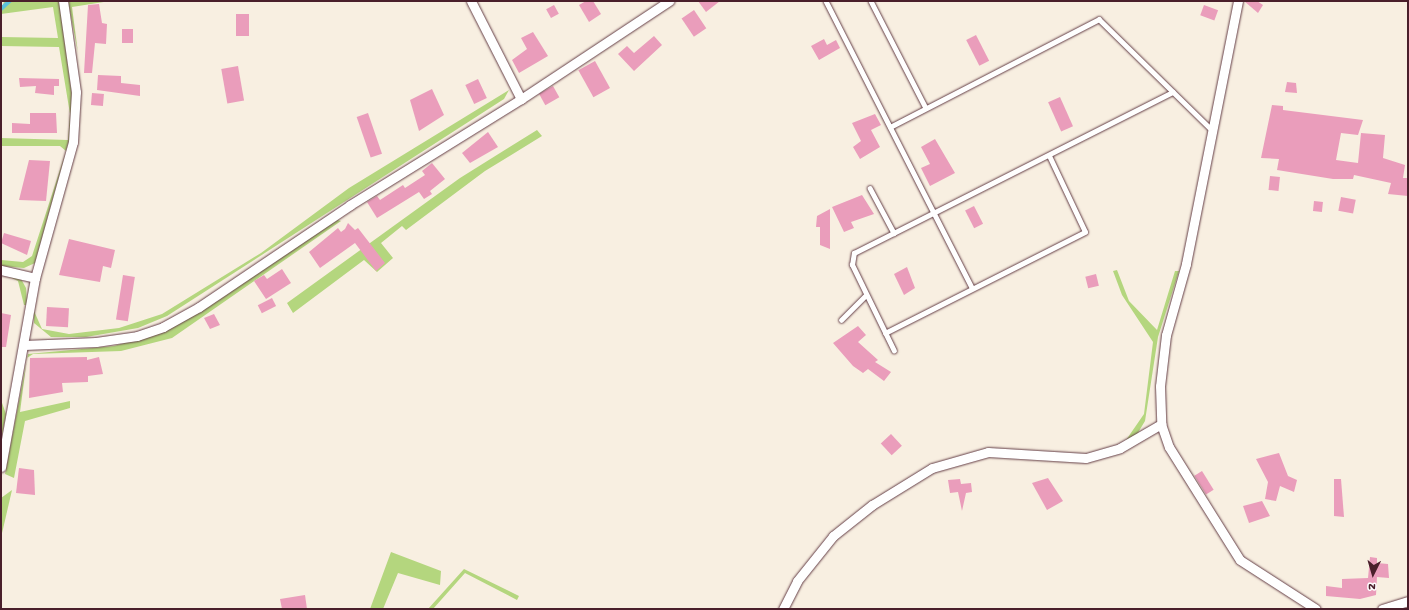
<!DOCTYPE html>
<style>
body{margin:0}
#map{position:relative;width:1409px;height:610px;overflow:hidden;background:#f8efe1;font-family:"Gochi Hand",sans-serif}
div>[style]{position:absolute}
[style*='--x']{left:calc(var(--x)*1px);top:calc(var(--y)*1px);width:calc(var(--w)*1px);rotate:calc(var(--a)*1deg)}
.green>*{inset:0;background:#b4d67e}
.stream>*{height:3.5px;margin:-1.75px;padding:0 1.75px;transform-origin:1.75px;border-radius:1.75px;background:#5dc2db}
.building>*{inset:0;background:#ea9dbb;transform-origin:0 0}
.roads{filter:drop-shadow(0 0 1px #643e46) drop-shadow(0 0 1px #643e46)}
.lane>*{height:4.5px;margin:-2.25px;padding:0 2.25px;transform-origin:2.25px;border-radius:2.25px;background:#fff}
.street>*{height:9px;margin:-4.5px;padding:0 4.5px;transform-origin:4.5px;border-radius:4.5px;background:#fff}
span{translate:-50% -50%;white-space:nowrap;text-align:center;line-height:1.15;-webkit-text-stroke:3px #fff;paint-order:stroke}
.frame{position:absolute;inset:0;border:2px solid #4a1f2b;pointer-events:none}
.north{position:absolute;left:1353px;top:554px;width:40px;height:40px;-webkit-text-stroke:3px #fff;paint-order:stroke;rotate:185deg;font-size:11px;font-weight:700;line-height:16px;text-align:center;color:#4a1f2b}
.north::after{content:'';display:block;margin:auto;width:14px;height:18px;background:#4a1f2b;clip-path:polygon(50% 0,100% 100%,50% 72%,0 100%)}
</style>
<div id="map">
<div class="green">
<div style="clip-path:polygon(4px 1px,59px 1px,72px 96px,69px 140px,35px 263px,24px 268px,1px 266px,1px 260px,23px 262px,32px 256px,66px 151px,60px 146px,1px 146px,1px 138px,68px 140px,70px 114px,59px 47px,1px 46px,1px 37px,58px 38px,53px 7px,1px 14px)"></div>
<div style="clip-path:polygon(68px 1px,110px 1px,72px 7px,78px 53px)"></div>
<div style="clip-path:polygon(509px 90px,504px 99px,167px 316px,138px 328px,86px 337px,51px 337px,34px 323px,34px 311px,42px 329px,69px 334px,119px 328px,162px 314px,261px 253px,349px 188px)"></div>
<div style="clip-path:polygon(537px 130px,542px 136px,485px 171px,406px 230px,402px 226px,381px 243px,393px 258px,377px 272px,364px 260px,293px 313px,287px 303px,460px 178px)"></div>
<div style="clip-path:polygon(334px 219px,341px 221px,172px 338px,121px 351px,33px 354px,27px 358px,20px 412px,70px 401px,70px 408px,25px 421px,14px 478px,5px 474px,28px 354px,114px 346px,168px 330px,222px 298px)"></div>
<div style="clip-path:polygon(1117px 270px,1129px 301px,1157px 330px,1175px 271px,1179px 271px,1158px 337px,1145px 421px,1136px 436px,1124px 443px,1144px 414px,1153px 342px,1122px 295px,1113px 271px)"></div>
<div style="clip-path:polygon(1px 273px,20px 277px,26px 288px,27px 305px,24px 305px,18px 281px)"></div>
<div style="clip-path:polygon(1px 400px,6px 414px,1px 441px)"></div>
<div style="clip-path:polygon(12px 490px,3px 529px,1px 537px,1px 498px)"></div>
<div style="clip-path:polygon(391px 552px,441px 571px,440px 585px,398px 573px,383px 609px,370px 609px)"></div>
<div style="clip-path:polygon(464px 569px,519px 596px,517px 600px,465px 573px,433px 609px,428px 609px)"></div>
</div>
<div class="stream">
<div style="--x:1;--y:9;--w:12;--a:-42"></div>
</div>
<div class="building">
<div style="clip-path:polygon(586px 1px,593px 1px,601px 14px,589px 22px,579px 5px)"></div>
<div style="clip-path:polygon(698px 1px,720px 1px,706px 12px)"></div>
<div style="clip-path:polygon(1244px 1px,1257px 1px,1263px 5px,1258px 13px)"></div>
<div style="clip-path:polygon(99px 4px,102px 23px,107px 24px,106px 44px,95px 43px,92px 73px,84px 73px,88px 5px)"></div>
<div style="left:554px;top:5px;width:10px;height:9px;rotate:61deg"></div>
<div style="left:1204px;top:5px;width:15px;height:11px;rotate:20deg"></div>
<div style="left:694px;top:10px;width:22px;height:15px;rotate:56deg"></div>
<div style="left:236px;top:14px;width:13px;height:22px"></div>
<div style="left:122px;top:29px;width:11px;height:14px"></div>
<div style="clip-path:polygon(533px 32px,548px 56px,519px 73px,512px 60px,527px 49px,521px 38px)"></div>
<div style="left:976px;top:35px;width:29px;height:11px;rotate:63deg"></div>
<div style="clip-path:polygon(654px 36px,662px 45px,634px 71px,618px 54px,627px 46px,634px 53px)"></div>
<div style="clip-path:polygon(824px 39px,827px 45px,836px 40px,840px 48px,819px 60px,811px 46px)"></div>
<div style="left:595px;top:61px;width:31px;height:19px;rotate:61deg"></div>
<div style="left:238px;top:66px;width:35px;height:17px;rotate:80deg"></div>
<div style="clip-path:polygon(98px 75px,121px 76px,121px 83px,140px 85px,140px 96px,97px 90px)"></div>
<div style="clip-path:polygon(19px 78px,59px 79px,59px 86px,54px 86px,54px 95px,35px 93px,36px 86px,20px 87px)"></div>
<div style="left:478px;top:79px;width:21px;height:14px;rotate:65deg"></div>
<div style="clip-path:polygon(1287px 82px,1296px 83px,1297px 93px,1285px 92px)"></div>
<div style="left:553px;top:86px;width:13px;height:16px;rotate:61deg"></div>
<div style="clip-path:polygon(432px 89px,444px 115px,419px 131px,410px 100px)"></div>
<div style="left:92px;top:93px;width:12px;height:12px;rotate:5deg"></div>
<div style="left:1060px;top:97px;width:32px;height:13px;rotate:66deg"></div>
<div style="clip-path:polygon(1272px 105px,1283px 106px,1283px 110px,1363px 120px,1358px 135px,1341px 133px,1336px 160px,1358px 163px,1361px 133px,1385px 135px,1383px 158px,1405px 165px,1403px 178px,1408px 178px,1408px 196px,1388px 194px,1391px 183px,1354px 175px,1353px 179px,1333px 179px,1277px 170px,1279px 159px,1261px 158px)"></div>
<div style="clip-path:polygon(30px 113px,56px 113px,57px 133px,12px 133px,12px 123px,30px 124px)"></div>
<div style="left:368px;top:113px;width:43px;height:12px;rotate:71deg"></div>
<div style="clip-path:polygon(875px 114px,881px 125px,871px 130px,880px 147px,860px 159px,853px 147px,861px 141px,852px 123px)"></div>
<div style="clip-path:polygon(488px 132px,498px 147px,470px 163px,462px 153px)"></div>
<div style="clip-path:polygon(935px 139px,955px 173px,930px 186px,921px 168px,930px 164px,921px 147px)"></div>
<div style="clip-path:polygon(29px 160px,50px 161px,46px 201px,19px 200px)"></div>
<div style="clip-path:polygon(432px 163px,445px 179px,430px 191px,432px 194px,424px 199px,419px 192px,377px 218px,367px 202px,377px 196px,380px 200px,403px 185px,405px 188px,425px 175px,422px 171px)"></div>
<div style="left:1270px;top:176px;width:10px;height:14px;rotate:6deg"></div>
<div style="clip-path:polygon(862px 195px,874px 214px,851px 222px,854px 228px,844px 232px,832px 207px)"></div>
<div style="left:1341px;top:197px;width:15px;height:14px;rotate:11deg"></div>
<div style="left:1314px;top:201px;width:9px;height:10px;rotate:6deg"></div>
<div style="left:974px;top:206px;width:20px;height:10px;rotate:63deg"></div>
<div style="clip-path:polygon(830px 209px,830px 249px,820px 245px,820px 227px,816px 227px,817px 216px)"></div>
<div style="clip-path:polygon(348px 223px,355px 230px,358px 228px,385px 263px,376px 271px,355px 243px,320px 268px,309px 252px,338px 228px,341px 232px,345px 229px)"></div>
<div style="clip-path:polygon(4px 233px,31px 241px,27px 255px,1px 243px)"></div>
<div style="clip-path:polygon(69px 239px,115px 250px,111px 268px,103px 266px,100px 282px,59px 275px)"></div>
<div style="clip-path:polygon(907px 267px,915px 288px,904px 295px,894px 274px)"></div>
<div style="clip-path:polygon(282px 269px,291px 283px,266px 299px,254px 281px,264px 275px,267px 279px)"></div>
<div style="left:1096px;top:274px;width:12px;height:11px;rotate:76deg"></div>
<div style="left:123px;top:275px;width:12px;height:45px;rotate:9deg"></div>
<div style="left:272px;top:298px;width:9px;height:16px;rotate:63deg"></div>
<div style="left:47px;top:307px;width:22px;height:19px;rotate:3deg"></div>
<div style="clip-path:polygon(1px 313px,11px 315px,6px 347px,1px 347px)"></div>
<div style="clip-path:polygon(214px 314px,220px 325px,210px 329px,204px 318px)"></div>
<div style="clip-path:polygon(858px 326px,866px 335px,858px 342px,878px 360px,875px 362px,891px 372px,884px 381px,868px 369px,863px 373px,853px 366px,833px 343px)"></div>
<div style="clip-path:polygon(87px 357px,87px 360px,99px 357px,103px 374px,88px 376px,88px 382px,62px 383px,63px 392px,29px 398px,30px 358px)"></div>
<div style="left:891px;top:434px;width:16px;height:14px;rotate:47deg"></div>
<div style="clip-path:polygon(1279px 453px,1288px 476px,1297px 480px,1294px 492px,1280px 486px,1276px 501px,1265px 499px,1268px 482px,1256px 459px)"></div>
<div style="clip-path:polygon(19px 468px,34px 470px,35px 495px,16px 493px)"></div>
<div style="left:1202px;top:471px;width:22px;height:9px;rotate:58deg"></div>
<div style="clip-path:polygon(1048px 478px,1063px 501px,1047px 510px,1032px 483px)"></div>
<div style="clip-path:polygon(960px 479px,961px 484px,971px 483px,972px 492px,966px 493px,962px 511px,958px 492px,950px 493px,948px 480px)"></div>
<div style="clip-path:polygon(1334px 479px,1341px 479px,1344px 517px,1334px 516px)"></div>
<div style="clip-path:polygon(1262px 501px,1270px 516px,1249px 523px,1243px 506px)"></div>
<div style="clip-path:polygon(1370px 557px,1377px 558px,1377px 563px,1388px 564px,1389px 578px,1377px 577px,1376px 595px,1360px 599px,1326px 596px,1326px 586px,1342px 588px,1342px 579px,1368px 578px)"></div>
<div style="clip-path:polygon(305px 595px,307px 609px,282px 609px,280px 599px)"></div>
</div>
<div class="roads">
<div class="lane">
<div style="--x:826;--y:1;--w:322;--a:63"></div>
<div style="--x:871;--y:1;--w:120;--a:62.8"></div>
<div style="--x:890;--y:127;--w:235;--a:-27.3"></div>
<div style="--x:1099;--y:19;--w:157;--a:44.5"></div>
<div style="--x:870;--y:188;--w:51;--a:61.9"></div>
<div style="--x:841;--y:320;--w:34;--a:-45"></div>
<div style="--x:885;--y:333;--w:224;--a:-26.8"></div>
<div style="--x:1085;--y:232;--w:84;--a:-115.3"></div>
<div style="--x:894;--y:351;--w:96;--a:-116"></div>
<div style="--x:852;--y:265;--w:12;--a:-81"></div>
<div style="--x:854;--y:253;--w:357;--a:-26.8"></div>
</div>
<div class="street">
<div style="--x:471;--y:1;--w:110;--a:63"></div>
<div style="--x:1238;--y:1;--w:268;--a:101.2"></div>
<div style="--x:1186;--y:264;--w:74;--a:105.7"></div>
<div style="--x:1166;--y:335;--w:51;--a:96.7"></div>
<div style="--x:1160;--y:386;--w:38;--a:88"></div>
<div style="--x:1161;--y:424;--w:24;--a:71"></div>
<div style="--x:1169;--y:447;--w:133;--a:57.9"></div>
<div style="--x:1240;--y:560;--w:90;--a:32.8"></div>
<div style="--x:1;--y:270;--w:35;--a:13"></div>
<div style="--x:24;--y:345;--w:72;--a:-2.4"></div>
<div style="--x:96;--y:342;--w:41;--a:-8.3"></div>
<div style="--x:137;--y:336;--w:28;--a:-19"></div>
<div style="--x:163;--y:327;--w:41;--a:-29.1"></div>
<div style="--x:199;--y:307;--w:182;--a:-34"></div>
<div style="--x:350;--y:205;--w:201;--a:-31.8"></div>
<div style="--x:521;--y:99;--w:178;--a:-33.5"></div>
<div style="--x:1;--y:467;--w:192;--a:-79.8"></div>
<div style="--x:35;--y:278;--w:141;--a:-74.4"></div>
<div style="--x:73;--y:142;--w:50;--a:-86.6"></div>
<div style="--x:76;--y:92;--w:92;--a:-98.1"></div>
<div style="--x:783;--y:609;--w:31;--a:-63"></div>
<div style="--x:797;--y:581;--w:58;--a:-51.3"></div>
<div style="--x:833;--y:536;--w:50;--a:-38.5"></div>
<div style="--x:872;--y:505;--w:70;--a:-31.7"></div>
<div style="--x:932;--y:468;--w:58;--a:-15.9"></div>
<div style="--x:988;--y:452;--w:98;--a:3.5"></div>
<div style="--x:1086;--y:458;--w:35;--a:-16"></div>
<div style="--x:1120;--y:448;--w:48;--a:-30.3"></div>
<div style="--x:1382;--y:609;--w:27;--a:-17"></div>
</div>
</div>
<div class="frame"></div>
<div class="north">N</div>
</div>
